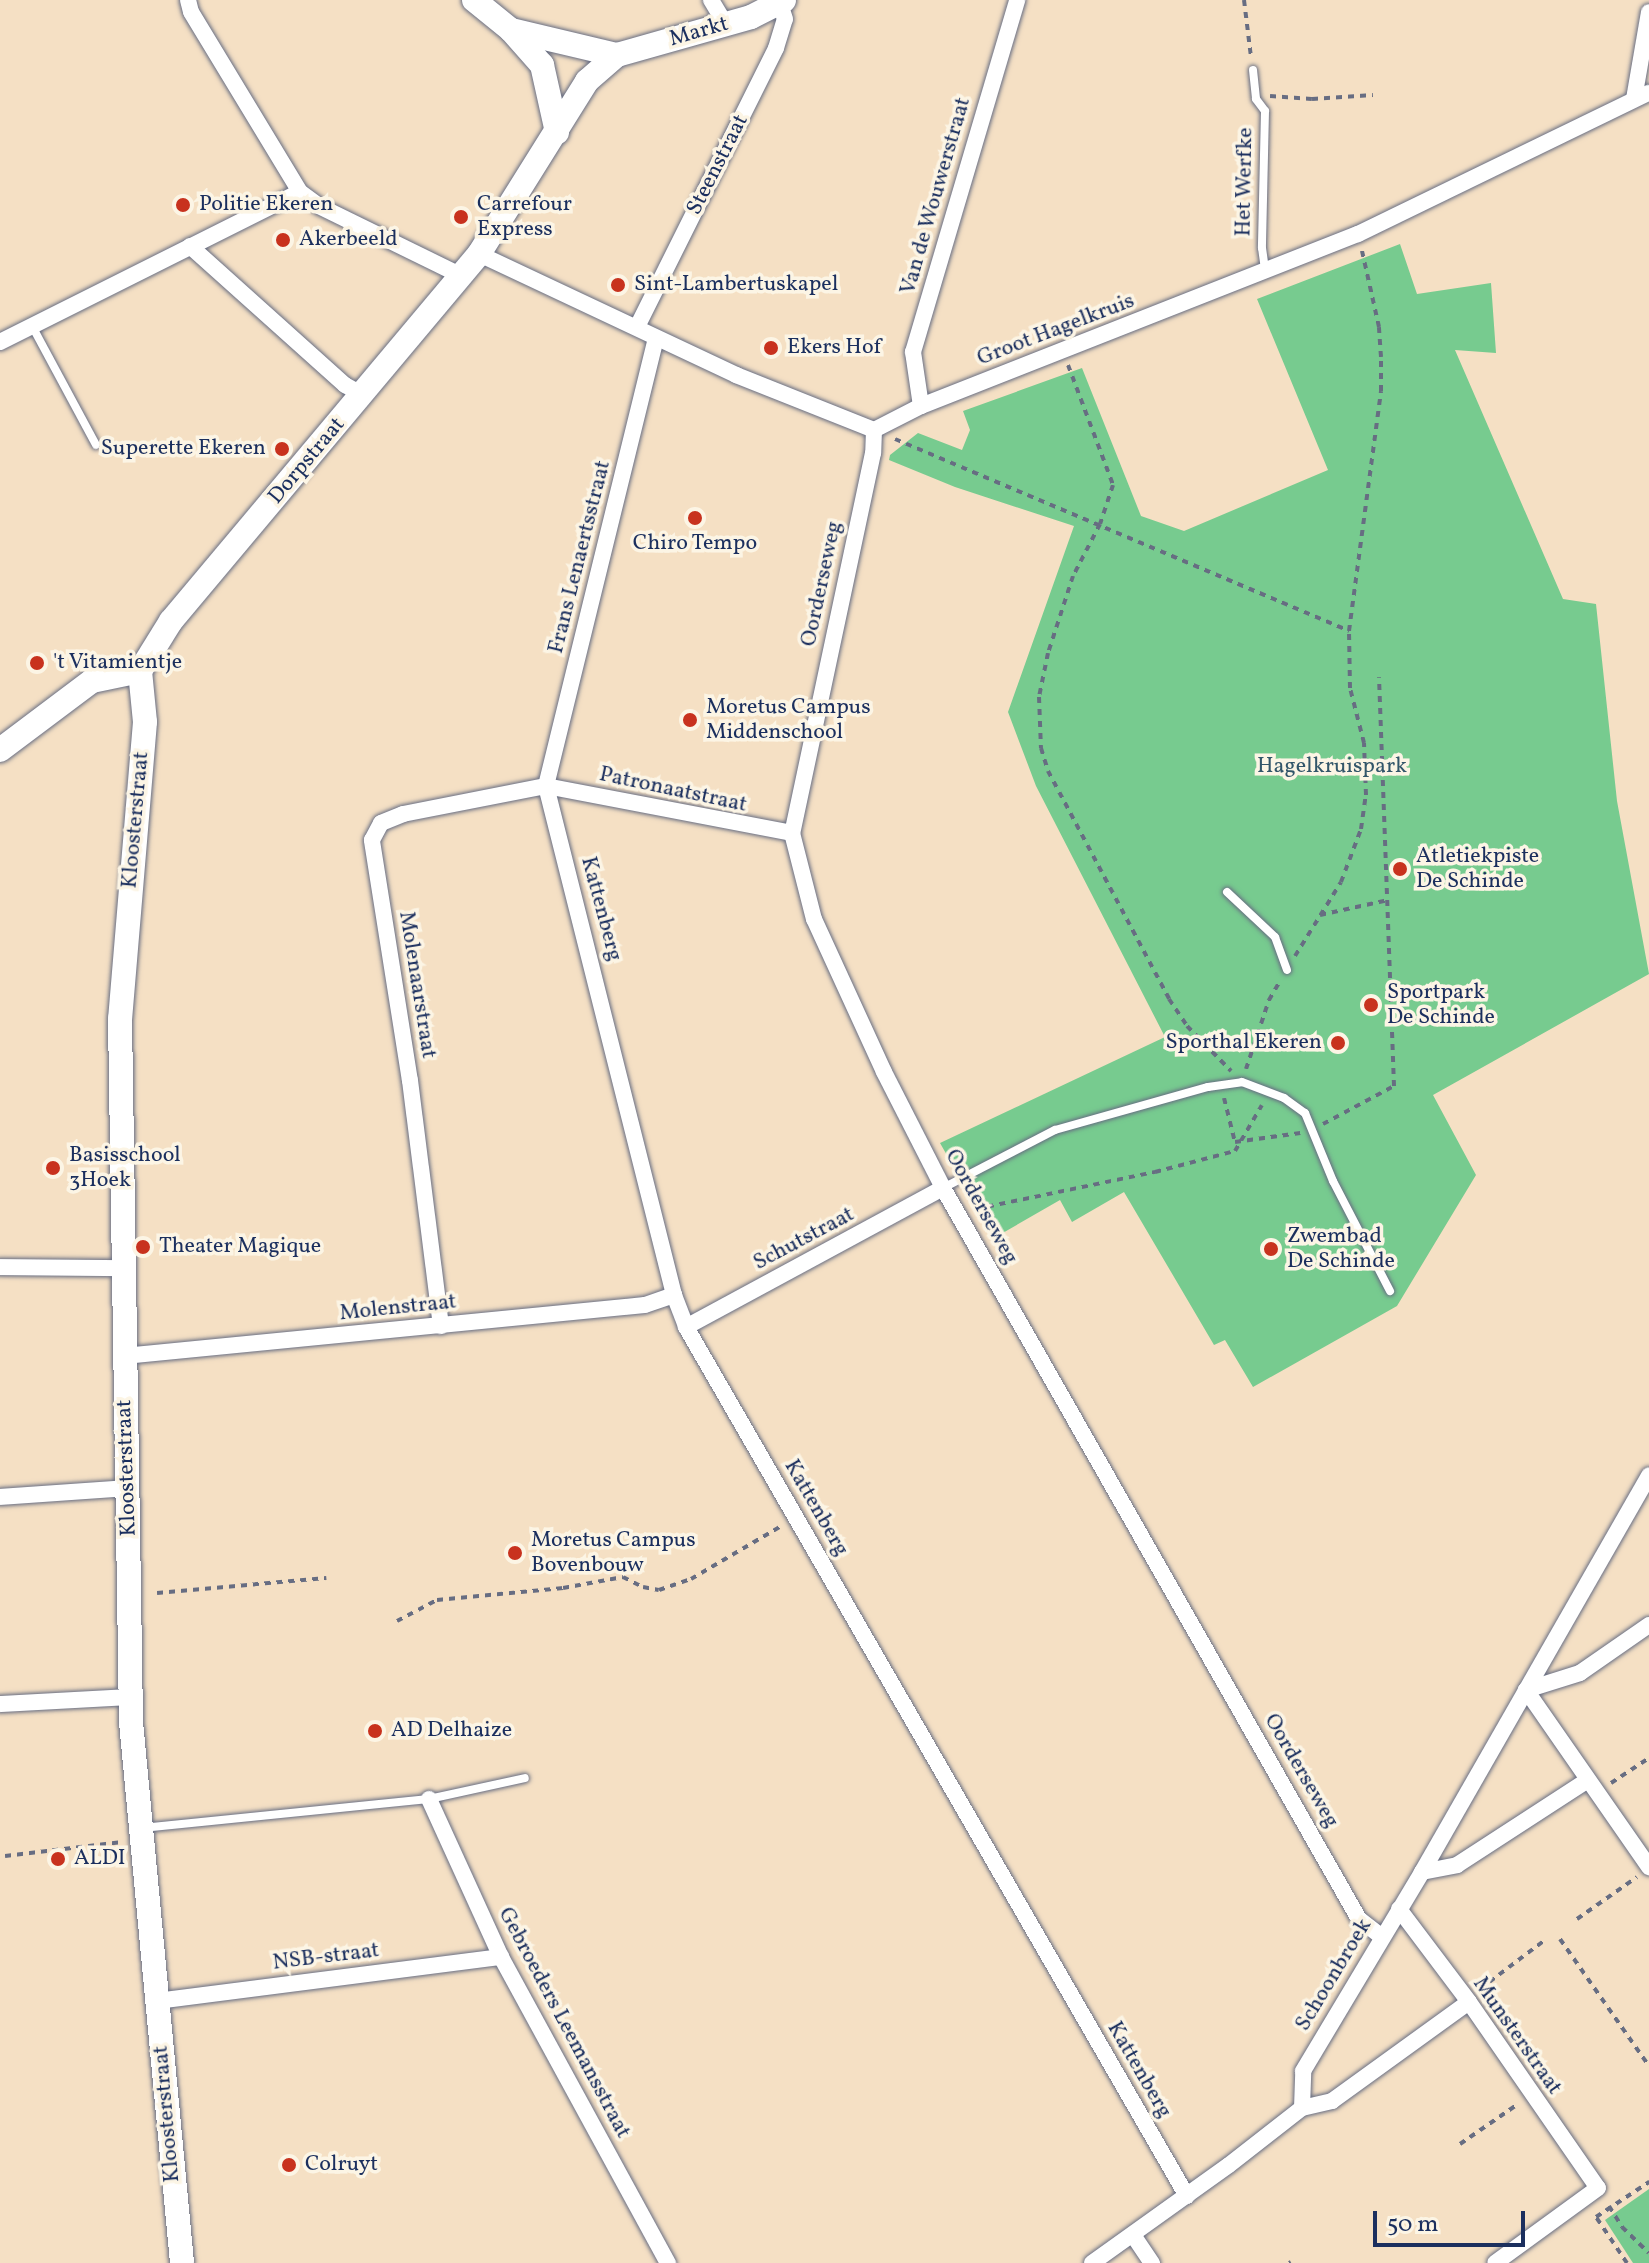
<!DOCTYPE html>
<style>
body{margin:0}
#map{position:relative;width:1649px;height:2263px;overflow:hidden;background:#f5e0c4;font-family:Vollkorn,serif}
div>[style]{position:absolute}
[style*='--x']{left:calc(var(--x)*1px);top:calc(var(--y)*1px);width:calc(var(--w)*1px);rotate:calc(var(--a)*1deg)}
.green>*{inset:0;background:#77cb8f}
.path>*{height:4px;margin-top:-2px;transform-origin:0;background:repeating-linear-gradient(90deg,#676d82 0 6px,transparent 0 12px)}
.roads{filter:drop-shadow(0 0 2px #676d82) drop-shadow(0 0 2px #676d82)}
.lane>*{height:8px;margin:-4px;padding:0 4px;transform-origin:4px;border-radius:4px;background:#fff}
.street>*{height:16px;margin:-8px;padding:0 8px;transform-origin:8px;border-radius:8px;background:#fff}
.secondary>*{height:24px;margin:-12px;padding:0 12px;transform-origin:12px;border-radius:12px;background:#fff}
.dots>*{width:22px;height:22px;translate:-50% -50%;box-sizing:border-box;border:4px solid #fcf5e5;border-radius:50%}
span{translate:-50% -50%;white-space:nowrap;text-align:center;line-height:1.15;-webkit-text-stroke:7px #fcf5e5;paint-order:stroke}
.street-label{font-size:22px;color:#1b2f5e}
.poi-label{font-size:22px;color:#1b2f5e}
.left{translate:0 -50%;text-align:left}
.right{translate:-100% -50%;text-align:right}
.park-label{font-size:22px;color:#32566a}
.scale{position:absolute;left:1373px;top:2211px;width:152px;height:36px;box-sizing:border-box;border:4px solid #1b2f5e;border-top:0;padding-left:10px;font-size:24px;line-height:28px;white-space:nowrap;color:#1b2f5e;-webkit-text-stroke:6px #fcf5e5;paint-order:stroke}
</style>
<div id="map">
<div class="green">
<div style="clip-path:polygon(1400px 244px,1417px 294px,1491px 283px,1496px 353px,1455px 350px,1563px 599px,1596px 604px,1617px 801px,1649px 974px,1433px 1095px,1476px 1175px,1397px 1306px,1253px 1387px,1225px 1340px,1214px 1345px,1124px 1192px,1072px 1222px,1060px 1200px,994px 1238px,940px 1143px,1165px 1037px,1036px 786px,1008px 712px,1074px 526px,955px 487px,889px 460px,890px 455px,918px 433px,962px 450px,970px 430px,963px 411px,1082px 368px,1141px 516px,1184px 531px,1328px 470px,1257px 299px)"></div>
<div style="clip-path:polygon(1649px 2189px,1649px 2263px,1633px 2263px,1605px 2220px)"></div>
</div>
<div class="path">
<div style="--x:1244;--y:0;--w:57;--a:83"></div>
<div style="--x:1270;--y:96;--w:42;--a:4.1"></div>
<div style="--x:1312;--y:99;--w:61;--a:-3.8"></div>
<div style="--x:1068;--y:365;--w:128;--a:69.4"></div>
<div style="--x:1113;--y:485;--w:41;--a:108.4"></div>
<div style="--x:1100;--y:524;--w:59;--a:117.4"></div>
<div style="--x:1073;--y:576;--w:81;--a:108"></div>
<div style="--x:1048;--y:653;--w:45;--a:101.6"></div>
<div style="--x:1039;--y:697;--w:51;--a:87.8"></div>
<div style="--x:1041;--y:748;--w:24;--a:73"></div>
<div style="--x:1048;--y:771;--w:258;--a:62"></div>
<div style="--x:1169;--y:999;--w:32;--a:56"></div>
<div style="--x:1187;--y:1026;--w:63;--a:45.6"></div>
<div style="--x:895;--y:439;--w:493;--a:22.9"></div>
<div style="--x:1320;--y:915;--w:70;--a:-12.4"></div>
<div style="--x:1295;--y:956;--w:87;--a:-58.1"></div>
<div style="--x:1341;--y:882;--w:57;--a:-69.3"></div>
<div style="--x:1361;--y:829;--w:34;--a:-82"></div>
<div style="--x:1366;--y:795;--w:52;--a:-92.2"></div>
<div style="--x:1364;--y:743;--w:57;--a:-104.3"></div>
<div style="--x:1350;--y:688;--w:57;--a:-91"></div>
<div style="--x:1349;--y:631;--w:242;--a:-82.4"></div>
<div style="--x:1381;--y:391;--w:34;--a:-90"></div>
<div style="--x:1381;--y:357;--w:30;--a:-94"></div>
<div style="--x:1379;--y:327;--w:78;--a:-102.6"></div>
<div style="--x:1246;--y:1069;--w:73;--a:-71.6"></div>
<div style="--x:1269;--y:1000;--w:22;--a:-60"></div>
<div style="--x:1224;--y:1098;--w:45;--a:76"></div>
<div style="--x:1235;--y:1142;--w:66;--a:-7.9"></div>
<div style="--x:1323;--y:1124;--w:81;--a:-28.2"></div>
<div style="--x:1394;--y:1086;--w:409;--a:-92.1"></div>
<div style="--x:976;--y:1209;--w:183;--a:-11.7"></div>
<div style="--x:1155;--y:1172;--w:83;--a:-14.7"></div>
<div style="--x:1235;--y:1151;--w:53;--a:-59.6"></div>
<div style="--x:157;--y:1593;--w:170;--a:-5.1"></div>
<div style="--x:397;--y:1621;--w:45;--a:-27.7"></div>
<div style="--x:437;--y:1600;--w:127;--a:-5.4"></div>
<div style="--x:563;--y:1588;--w:61;--a:-10.4"></div>
<div style="--x:623;--y:1577;--w:22;--a:27"></div>
<div style="--x:643;--y:1587;--w:16;--a:11"></div>
<div style="--x:659;--y:1590;--w:34;--a:-19"></div>
<div style="--x:691;--y:1579;--w:107;--a:-30.4"></div>
<div style="--x:1611;--y:1783;--w:45;--a:-33.3"></div>
<div style="--x:5;--y:1856;--w:118;--a:-6.8"></div>
<div style="--x:1577;--y:1919;--w:73;--a:-35"></div>
<div style="--x:1560;--y:1939;--w:155;--a:55"></div>
<div style="--x:1480;--y:1989;--w:81;--a:-37"></div>
<div style="--x:1460;--y:2144;--w:70;--a:-34.6"></div>
<div style="--x:1609;--y:2206;--w:25;--a:58"></div>
<div style="--x:1622;--y:2227;--w:37;--a:44"></div>
<div style="--x:1289;--y:2263;--w:2;--a:-27"></div>
<div style="--x:1627;--y:2263;--w:55;--a:-124"></div>
<div style="--x:1596;--y:2217;--w:64;--a:-33.4"></div>
</div>
<div class="roads">
<div class="lane">
<div style="--x:1253;--y:70;--w:29;--a:84"></div>
<div style="--x:1256;--y:99;--w:15;--a:53"></div>
<div style="--x:1265;--y:111;--w:137;--a:91.3"></div>
<div style="--x:1262;--y:248;--w:22;--a:82"></div>
<div style="--x:32;--y:326;--w:135;--a:61.7"></div>
<div style="--x:1227;--y:892;--w:66;--a:43.2"></div>
<div style="--x:1275;--y:937;--w:35;--a:70"></div>
<div style="--x:943;--y:1188;--w:126;--a:-27.4"></div>
<div style="--x:1055;--y:1130;--w:159;--a:-15.7"></div>
<div style="--x:1208;--y:1087;--w:34;--a:-8"></div>
<div style="--x:1242;--y:1082;--w:45;--a:20.9"></div>
<div style="--x:1284;--y:1098;--w:26;--a:36"></div>
<div style="--x:1305;--y:1113;--w:74;--a:67.6"></div>
<div style="--x:1333;--y:1181;--w:124;--a:62.6"></div>
<div style="--x:142;--y:1828;--w:288;--a:-5.8"></div>
<div style="--x:429;--y:1799;--w:98;--a:-12.3"></div>
</div>
<div class="street">
<div style="--x:188;--y:0;--w:12;--a:76"></div>
<div style="--x:191;--y:12;--w:210;--a:58.8"></div>
<div style="--x:300;--y:192;--w:24;--a:36"></div>
<div style="--x:319;--y:206;--w:159;--a:26.1"></div>
<div style="--x:711;--y:0;--w:29;--a:59"></div>
<div style="--x:1634;--y:99;--w:88;--a:-80.2"></div>
<div style="--x:190;--y:246;--w:208;--a:41.9"></div>
<div style="--x:345;--y:385;--w:21;--a:29"></div>
<div style="--x:479;--y:254;--w:284;--a:25.2"></div>
<div style="--x:736;--y:375;--w:149;--a:21.7"></div>
<div style="--x:874;--y:430;--w:53;--a:-27.1"></div>
<div style="--x:921;--y:406;--w:470;--a:-21.5"></div>
<div style="--x:1358;--y:234;--w:323;--a:-25.9"></div>
<div style="--x:637;--y:327;--w:312;--a:-63.5"></div>
<div style="--x:776;--y:48;--w:30;--a:-73"></div>
<div style="--x:785;--y:19;--w:16;--a:-108"></div>
<div style="--x:656;--y:338;--w:461;--a:103.8"></div>
<div style="--x:546;--y:786;--w:525;--a:75.88"></div>
<div style="--x:674;--y:1295;--w:34;--a:69"></div>
<div style="--x:686;--y:1327;--w:1003;--a:60.04"></div>
<div style="--x:0;--y:342;--w:335;--a:-26.6"></div>
<div style="--x:921;--y:406;--w:55;--a:-98.4"></div>
<div style="--x:913;--y:352;--w:367;--a:-73.5"></div>
<div style="--x:874;--y:430;--w:23;--a:92"></div>
<div style="--x:873;--y:453;--w:389;--a:102"></div>
<div style="--x:792;--y:833;--w:89;--a:75.7"></div>
<div style="--x:814;--y:919;--w:168;--a:65.4"></div>
<div style="--x:884;--y:1072;--w:130;--a:63"></div>
<div style="--x:943;--y:1188;--w:841;--a:60.36"></div>
<div style="--x:1359;--y:1919;--w:29;--a:38"></div>
<div style="--x:0;--y:1267;--w:123;--a:0.5"></div>
<div style="--x:441;--y:1326;--w:247;--a:-97.2"></div>
<div style="--x:410;--y:1081;--w:244;--a:-99"></div>
<div style="--x:372;--y:840;--w:19;--a:-62"></div>
<div style="--x:381;--y:823;--w:24;--a:-22"></div>
<div style="--x:403;--y:814;--w:146;--a:-11.1"></div>
<div style="--x:546;--y:786;--w:250;--a:10.8"></div>
<div style="--x:686;--y:1327;--w:292;--a:-28.4"></div>
<div style="--x:124;--y:1356;--w:523;--a:-5.59"></div>
<div style="--x:645;--y:1305;--w:31;--a:-19"></div>
<div style="--x:0;--y:1497;--w:128;--a:-4"></div>
<div style="--x:1649;--y:1625;--w:84;--a:145.2"></div>
<div style="--x:1580;--y:1673;--w:57;--a:162.5"></div>
<div style="--x:1526;--y:1690;--w:216;--a:55.2"></div>
<div style="--x:0;--y:1704;--w:131;--a:-3.1"></div>
<div style="--x:429;--y:1799;--w:174;--a:65.5"></div>
<div style="--x:501;--y:1957;--w:349;--a:61.4"></div>
<div style="--x:1422;--y:1872;--w:36;--a:-11"></div>
<div style="--x:1457;--y:1865;--w:156;--a:-33"></div>
<div style="--x:1399;--y:1909;--w:116;--a:53"></div>
<div style="--x:1469;--y:2002;--w:226;--a:55.3"></div>
<div style="--x:1598;--y:2188;--w:127;--a:143.9"></div>
<div style="--x:157;--y:2001;--w:347;--a:-7.3"></div>
<div style="--x:1302;--y:2108;--w:31;--a:-13"></div>
<div style="--x:1332;--y:2101;--w:169;--a:-35.9"></div>
<div style="--x:1133;--y:2235;--w:34;--a:56"></div>
<div style="--x:1092;--y:2263;--w:168;--a:-35.6"></div>
<div style="--x:1229;--y:2165;--w:93;--a:-38"></div>
<div style="--x:1302;--y:2108;--w:37;--a:-88"></div>
<div style="--x:1303;--y:2071;--w:232;--a:-59.1"></div>
<div style="--x:1422;--y:1872;--w:457;--a:-60.2"></div>
</div>
<div class="secondary">
<div style="--x:474;--y:0;--w:48;--a:39"></div>
<div style="--x:511;--y:30;--w:47;--a:48.5"></div>
<div style="--x:542;--y:65;--w:69;--a:77.4"></div>
<div style="--x:511;--y:30;--w:109;--a:13.3"></div>
<div style="--x:140;--y:671;--w:51;--a:84.4"></div>
<div style="--x:145;--y:722;--w:298;--a:94.8"></div>
<div style="--x:120;--y:1019;--w:703;--a:89.1"></div>
<div style="--x:131;--y:1722;--w:543;--a:84.61"></div>
<div style="--x:140;--y:671;--w:59;--a:-58.2"></div>
<div style="--x:171;--y:621;--w:479;--a:-50"></div>
<div style="--x:479;--y:254;--w:204;--a:-58"></div>
<div style="--x:587;--y:81;--w:40;--a:-41"></div>
<div style="--x:617;--y:55;--w:139;--a:-15.8"></div>
<div style="--x:751;--y:17;--w:37;--a:-27"></div>
<div style="--x:0;--y:750;--w:115;--a:-36.9"></div>
<div style="--x:92;--y:681;--w:49;--a:-11.8"></div>
</div>
</div>
<div class="dots">
<div style="left:183px;top:205px;background:#c8321e"></div>
<div style="left:461px;top:217px;background:#c8321e"></div>
<div style="left:283px;top:240px;background:#c8321e"></div>
<div style="left:618px;top:285px;background:#c8321e"></div>
<div style="left:771px;top:348px;background:#c8321e"></div>
<div style="left:282px;top:449px;background:#c8321e"></div>
<div style="left:695px;top:518px;background:#c8321e"></div>
<div style="left:37px;top:663px;background:#c8321e"></div>
<div style="left:690px;top:720px;background:#c8321e"></div>
<div style="left:1400px;top:869px;background:#c8321e"></div>
<div style="left:1371px;top:1005px;background:#c8321e"></div>
<div style="left:1338px;top:1043px;background:#c8321e"></div>
<div style="left:53px;top:1168px;background:#c8321e"></div>
<div style="left:143px;top:1247px;background:#c8321e"></div>
<div style="left:1271px;top:1249px;background:#c8321e"></div>
<div style="left:515px;top:1553px;background:#c8321e"></div>
<div style="left:375px;top:1731px;background:#c8321e"></div>
<div style="left:58px;top:1859px;background:#c8321e"></div>
<div style="left:289px;top:2165px;background:#c8321e"></div>
</div>
<div class="street-label">
<span style="left:699px;top:32px;rotate:-16deg">Markt</span>
<span style="left:718px;top:165px;rotate:-63deg">Steenstraat</span>
<span style="left:1245px;top:182px;rotate:-89deg">Het Werfke</span>
<span style="left:936px;top:196px;rotate:-74deg">Van de Wouwerstraat</span>
<span style="left:1056px;top:330px;rotate:-21deg">Groot Hagelkruis</span>
<span style="left:307px;top:461px;rotate:-50deg">Dorpstraat</span>
<span style="left:580px;top:557px;rotate:-76deg">Frans Lenaertsstraat</span>
<span style="left:822px;top:584px;rotate:-78deg">Oorderseweg</span>
<span style="left:673px;top:790px;rotate:12deg">Patronaatstraat</span>
<span style="left:136px;top:820px;rotate:-85deg">Kloosterstraat</span>
<span style="left:601px;top:909px;rotate:75deg">Kattenberg</span>
<span style="left:417px;top:985px;rotate:81deg">Molenaarstraat</span>
<span style="left:981px;top:1207px;rotate:61deg">Oorderseweg</span>
<span style="left:804px;top:1239px;rotate:-28deg">Schutstraat</span>
<span style="left:398px;top:1308px;rotate:-6deg">Molenstraat</span>
<span style="left:127px;top:1468px;rotate:-92deg">Kloosterstraat</span>
<span style="left:816px;top:1508px;rotate:60deg">Kattenberg</span>
<span style="left:1301px;top:1771px;rotate:60deg">Oorderseweg</span>
<span style="left:326px;top:1957px;rotate:-7deg">NSB-straat</span>
<span style="left:1334px;top:1975px;rotate:-59deg">Schoonbroek</span>
<span style="left:564px;top:2023px;rotate:62deg">Gebroeders Leemansstraat</span>
<span style="left:1517px;top:2036px;rotate:55deg">Munsterstraat</span>
<span style="left:1139px;top:2070px;rotate:60deg">Kattenberg</span>
<span style="left:167px;top:2114px;rotate:-95deg">Kloosterstraat</span>
</div>
<div class="poi-label">
<span class="left" style="left:477px;top:217px">Carrefour<br>Express</span>
<span class="left" style="left:199px;top:205px">Politie Ekeren</span>
<span class="left" style="left:299px;top:240px">Akerbeeld</span>
<span class="left" style="left:634px;top:285px">Sint-Lambertuskapel</span>
<span class="left" style="left:787px;top:348px">Ekers Hof</span>
<span class="right" style="left:266px;top:449px">Superette Ekeren</span>
<span style="left:695px;top:544px">Chiro Tempo</span>
<span class="left" style="left:53px;top:663px">'t Vitamientje</span>
<span class="left" style="left:706px;top:720px">Moretus Campus<br>Middenschool</span>
<span class="left" style="left:1416px;top:869px">Atletiekpiste<br>De Schinde</span>
<span class="left" style="left:1387px;top:1005px">Sportpark<br>De Schinde</span>
<span class="right" style="left:1322px;top:1043px">Sporthal Ekeren</span>
<span class="left" style="left:69px;top:1168px">Basisschool<br>3Hoek</span>
<span class="left" style="left:1287px;top:1249px">Zwembad<br>De Schinde</span>
<span class="left" style="left:159px;top:1247px">Theater Magique</span>
<span class="left" style="left:531px;top:1553px">Moretus Campus<br>Bovenbouw</span>
<span class="left" style="left:391px;top:1731px">AD Delhaize</span>
<span class="left" style="left:74px;top:1859px">ALDI</span>
<span class="left" style="left:305px;top:2165px">Colruyt</span>
</div>
<div class="park-label">
<span style="left:1332px;top:767px">Hagelkruispark</span>
</div>
<div class="scale">50 m</div>
</div>
